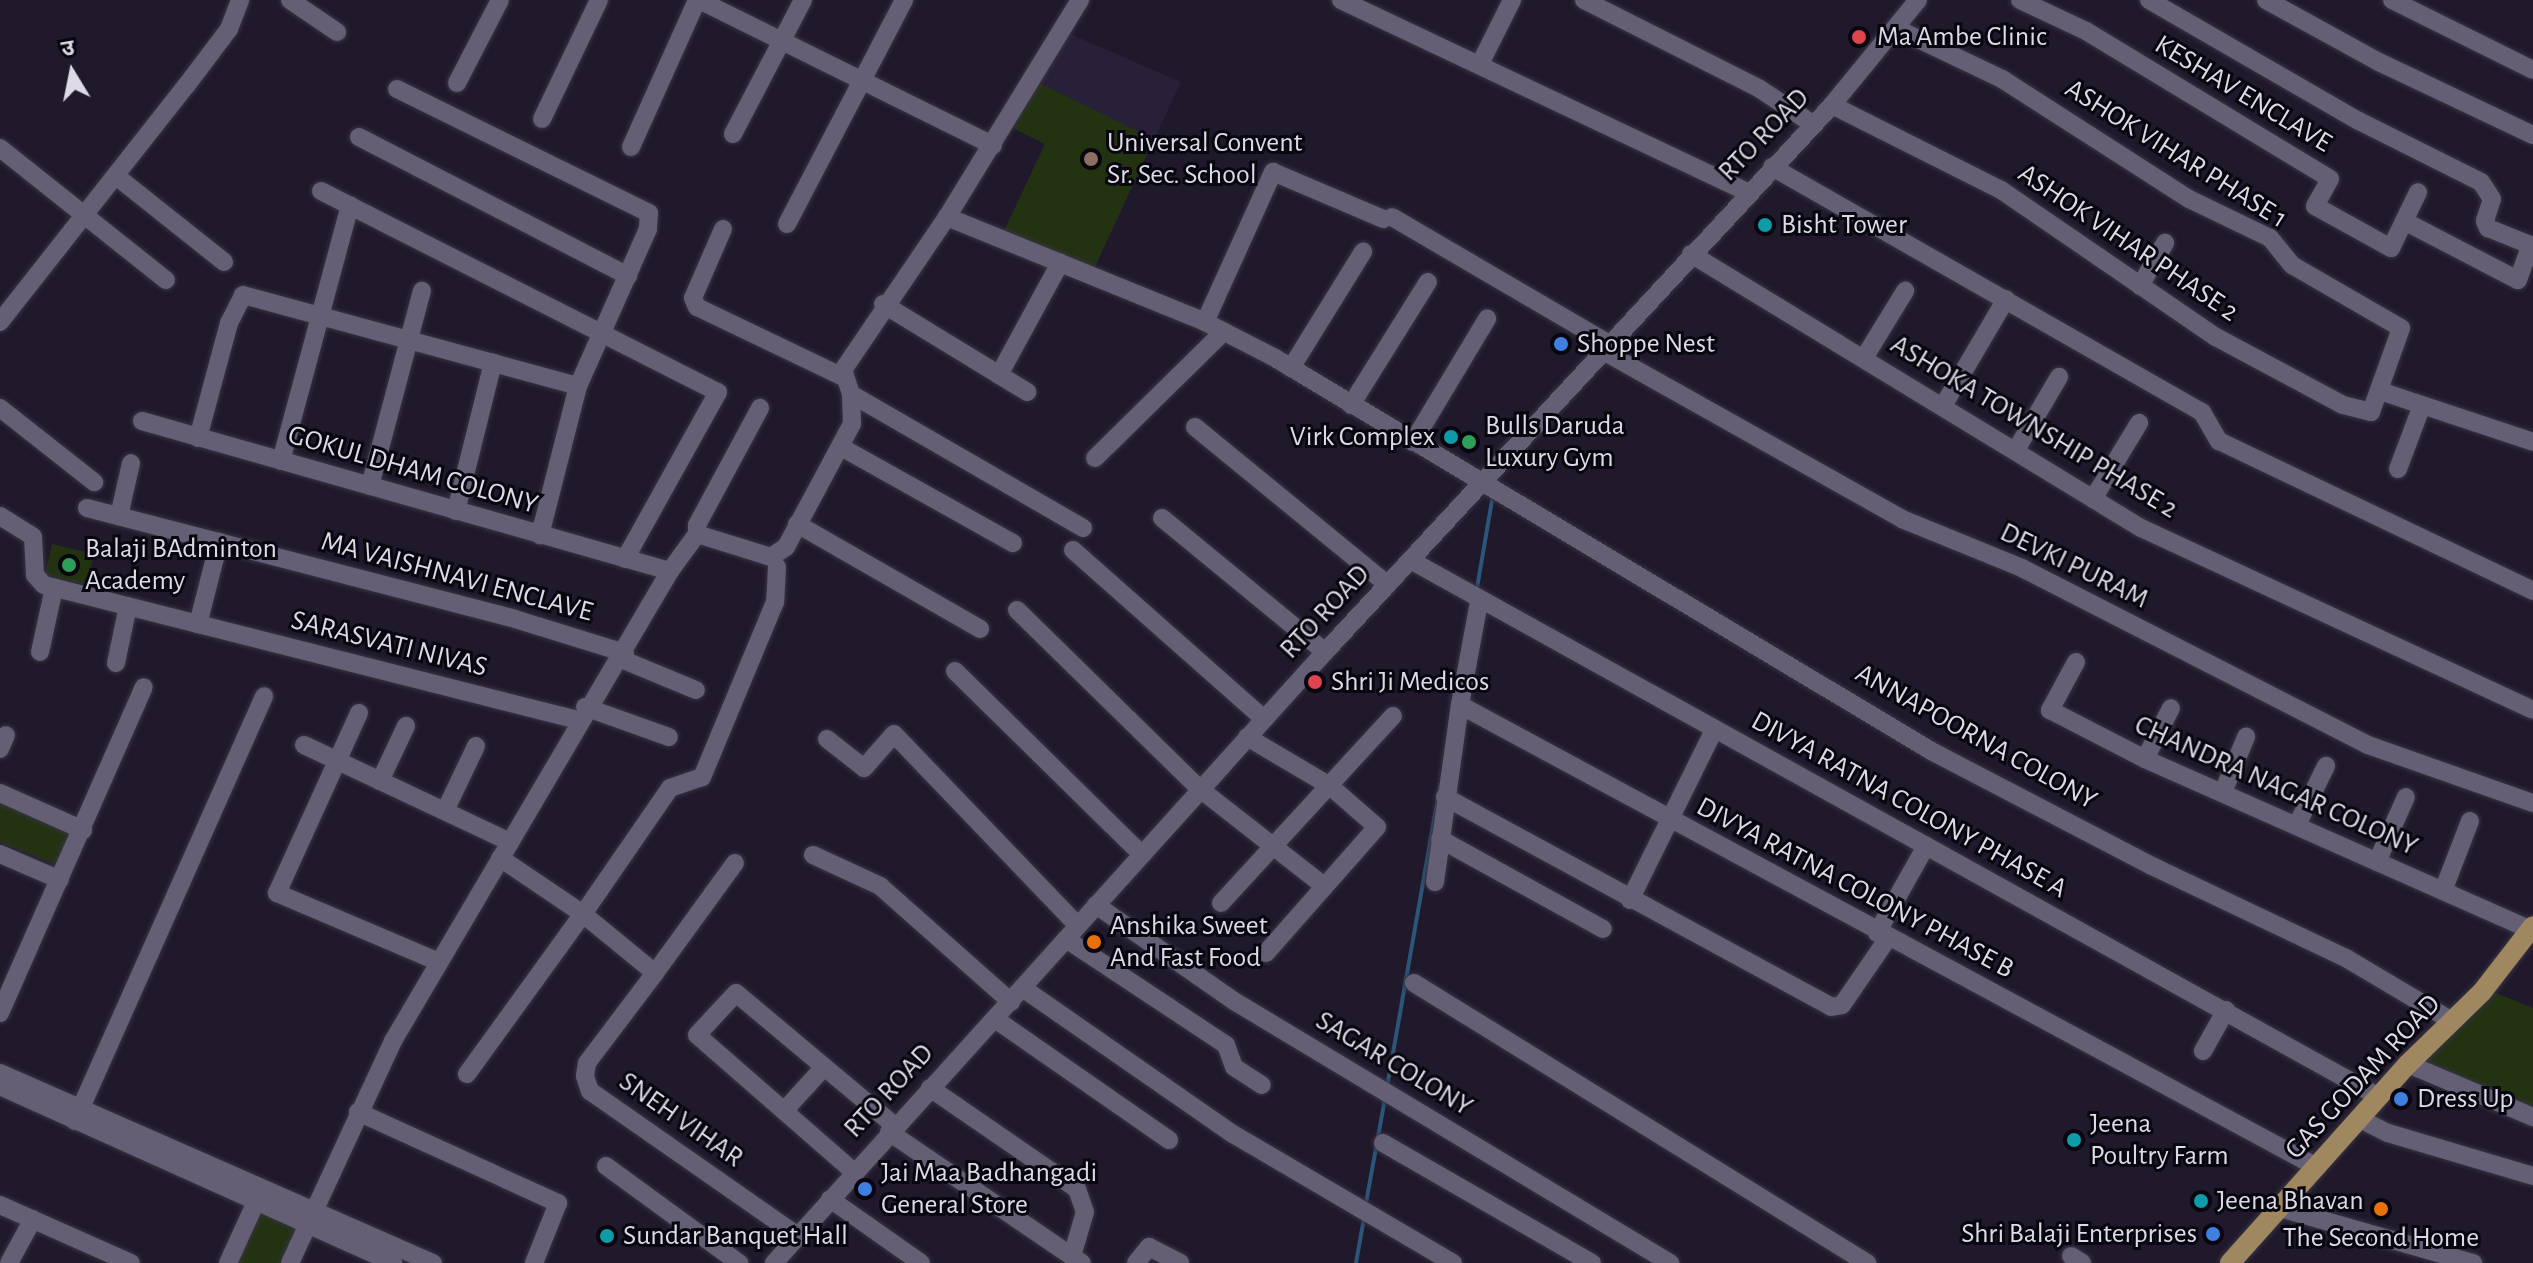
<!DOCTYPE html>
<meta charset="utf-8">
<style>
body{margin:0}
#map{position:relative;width:2533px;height:1263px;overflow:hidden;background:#20192c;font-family:"Alegreya Sans","Noto Sans Devanagari",sans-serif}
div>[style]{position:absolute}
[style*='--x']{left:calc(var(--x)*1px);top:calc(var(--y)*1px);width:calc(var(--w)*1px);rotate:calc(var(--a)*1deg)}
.built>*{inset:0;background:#281f38}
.green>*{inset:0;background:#233312;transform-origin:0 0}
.stream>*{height:4px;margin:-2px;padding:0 2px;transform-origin:2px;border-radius:2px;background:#2b5579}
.roads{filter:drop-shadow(0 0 2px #383442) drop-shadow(0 0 2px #383442)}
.minor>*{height:18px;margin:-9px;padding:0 9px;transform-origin:9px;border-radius:9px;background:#655f75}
.major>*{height:20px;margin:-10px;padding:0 10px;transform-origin:10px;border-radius:10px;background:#9f8860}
.dots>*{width:22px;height:22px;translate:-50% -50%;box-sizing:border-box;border:4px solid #08060e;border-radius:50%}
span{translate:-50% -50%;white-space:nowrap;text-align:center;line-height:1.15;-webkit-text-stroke:6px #08060e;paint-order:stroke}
.poi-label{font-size:28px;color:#ddd9e6}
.left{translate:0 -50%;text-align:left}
.right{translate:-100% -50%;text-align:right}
.street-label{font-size:28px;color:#ddd9e6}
.north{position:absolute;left:32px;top:32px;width:80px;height:80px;-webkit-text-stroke:6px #08060e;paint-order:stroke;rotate:350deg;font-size:22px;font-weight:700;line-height:32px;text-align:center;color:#ddd9e6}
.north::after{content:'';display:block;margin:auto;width:28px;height:36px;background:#ddd9e6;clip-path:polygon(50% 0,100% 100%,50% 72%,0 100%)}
</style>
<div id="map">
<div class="built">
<div style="clip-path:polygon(1068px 33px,1181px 82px,1093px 271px,1003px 233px,1045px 144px,1013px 128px)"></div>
</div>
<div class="green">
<div style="clip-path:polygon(1039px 83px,1154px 139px,1093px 271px,1003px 233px,1045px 144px,1013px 128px)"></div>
<div style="left:52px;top:544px;width:43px;height:32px;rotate:13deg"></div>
<div style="clip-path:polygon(0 803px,72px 833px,57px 865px,0 842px)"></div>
<div style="clip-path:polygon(2491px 991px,2533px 1008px,2533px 1113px,2420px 1064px)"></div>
<div style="clip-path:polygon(258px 1212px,296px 1227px,280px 1263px,235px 1263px)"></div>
</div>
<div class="stream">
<div style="--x:1477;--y:588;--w:89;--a:-80.3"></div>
<div style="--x:1387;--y:1087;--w:307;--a:-80"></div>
<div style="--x:1366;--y:1203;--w:107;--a:-79.7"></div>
<div style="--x:1356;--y:1263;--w:46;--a:-79.9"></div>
</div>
<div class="roads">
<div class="minor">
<div style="--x:290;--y:0;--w:57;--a:34.2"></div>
<div style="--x:699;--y:0;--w:328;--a:26.3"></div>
<div style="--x:1341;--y:0;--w:449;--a:25.3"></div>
<div style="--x:1584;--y:0;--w:197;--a:26.8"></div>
<div style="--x:1760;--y:89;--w:65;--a:33.7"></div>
<div style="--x:2020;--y:0;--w:73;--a:25.2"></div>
<div style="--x:2086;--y:31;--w:285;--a:31.2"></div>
<div style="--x:2330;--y:179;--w:31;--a:119"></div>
<div style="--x:2315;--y:206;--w:87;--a:28.9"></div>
<div style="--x:2391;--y:248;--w:30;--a:-64"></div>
<div style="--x:2404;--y:221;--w:128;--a:27.4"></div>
<div style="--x:2518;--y:280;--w:37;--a:-70"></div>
<div style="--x:2149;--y:0;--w:242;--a:30"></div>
<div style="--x:2359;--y:121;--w:136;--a:26.6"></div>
<div style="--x:2481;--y:182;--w:20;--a:57"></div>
<div style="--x:2492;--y:199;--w:23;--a:108"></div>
<div style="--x:2485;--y:221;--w:8;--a:67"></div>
<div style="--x:2488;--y:228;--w:48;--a:21.8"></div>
<div style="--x:2266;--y:0;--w:129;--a:28.8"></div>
<div style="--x:2379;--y:62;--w:170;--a:25.4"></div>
<div style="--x:2392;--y:0;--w:157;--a:26.4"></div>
<div style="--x:1480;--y:64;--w:72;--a:-63.4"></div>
<div style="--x:457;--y:83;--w:93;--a:-62.6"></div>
<div style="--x:397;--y:89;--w:281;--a:26.2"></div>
<div style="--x:649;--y:213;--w:16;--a:94"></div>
<div style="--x:648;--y:229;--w:172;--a:114"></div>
<div style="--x:578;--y:386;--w:154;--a:104.3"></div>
<div style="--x:1832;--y:105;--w:189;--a:26.7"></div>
<div style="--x:2001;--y:190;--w:260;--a:34.4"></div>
<div style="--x:2216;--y:337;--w:144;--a:28.2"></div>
<div style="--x:2343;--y:405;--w:29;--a:14"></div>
<div style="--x:2371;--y:412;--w:89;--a:-70.3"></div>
<div style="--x:2401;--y:328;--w:126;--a:-150"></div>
<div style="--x:2292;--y:265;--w:35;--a:-129"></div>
<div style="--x:2270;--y:238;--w:90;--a:-154.3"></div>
<div style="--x:2189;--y:199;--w:222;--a:-147.3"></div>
<div style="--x:2002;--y:79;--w:116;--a:-154.5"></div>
<div style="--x:542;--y:119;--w:132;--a:-64.4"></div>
<div style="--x:733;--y:134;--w:151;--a:-62.4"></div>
<div style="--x:359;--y:137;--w:303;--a:27.3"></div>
<div style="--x:631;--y:147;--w:161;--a:-65.8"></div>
<div style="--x:0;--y:148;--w:212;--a:38.5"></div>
<div style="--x:1772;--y:167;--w:495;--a:29.7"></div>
<div style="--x:2202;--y:412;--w:34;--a:60"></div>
<div style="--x:2219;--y:441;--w:348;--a:25.5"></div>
<div style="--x:116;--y:176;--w:138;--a:38.5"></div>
<div style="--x:321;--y:191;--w:445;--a:26.9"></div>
<div style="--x:718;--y:392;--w:191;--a:119.1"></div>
<div style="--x:947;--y:217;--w:279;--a:22.1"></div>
<div style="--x:1205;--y:322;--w:79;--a:27.2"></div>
<div style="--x:1275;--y:358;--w:767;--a:30.91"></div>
<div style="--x:1933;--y:752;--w:247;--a:27.5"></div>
<div style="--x:2152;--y:866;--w:215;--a:25.4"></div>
<div style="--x:2346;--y:958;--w:123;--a:30.7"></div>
<div style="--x:1392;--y:217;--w:251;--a:30.3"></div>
<div style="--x:2404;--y:221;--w:32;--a:-64"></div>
<div style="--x:787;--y:224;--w:253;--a:-62.4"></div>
<div style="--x:723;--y:229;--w:75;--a:113.5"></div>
<div style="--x:693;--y:298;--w:10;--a:66"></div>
<div style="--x:697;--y:307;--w:162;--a:25.6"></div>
<div style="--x:1691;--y:254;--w:527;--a:31.34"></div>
<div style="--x:2141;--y:528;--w:432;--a:24.9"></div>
<div style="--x:2140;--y:286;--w:50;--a:-59.8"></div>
<div style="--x:883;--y:304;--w:169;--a:31.4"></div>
<div style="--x:0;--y:322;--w:300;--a:-51.8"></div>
<div style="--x:186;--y:86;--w:71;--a:-53"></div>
<div style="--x:229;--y:29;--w:31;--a:-69"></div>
<div style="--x:1205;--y:322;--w:165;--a:-65.6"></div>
<div style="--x:1273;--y:172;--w:120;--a:23.1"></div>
<div style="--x:1603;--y:351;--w:343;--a:29.3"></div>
<div style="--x:1902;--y:519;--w:130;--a:22.2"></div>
<div style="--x:2022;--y:568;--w:389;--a:27.1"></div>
<div style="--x:2368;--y:745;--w:175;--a:19.4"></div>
<div style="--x:1864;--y:358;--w:79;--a:-58.5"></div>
<div style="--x:1291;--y:368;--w:137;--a:-58.2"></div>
<div style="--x:999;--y:375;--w:128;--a:-61.4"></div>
<div style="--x:2380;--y:391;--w:161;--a:18.4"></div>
<div style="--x:851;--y:394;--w:268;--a:30"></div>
<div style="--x:1351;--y:405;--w:145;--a:-58"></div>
<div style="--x:1943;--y:406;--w:124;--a:-59.5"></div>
<div style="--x:0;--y:408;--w:120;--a:38.2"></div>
<div style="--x:142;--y:421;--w:549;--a:15.86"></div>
<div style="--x:1195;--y:427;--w:249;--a:39.3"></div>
<div style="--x:198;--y:438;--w:119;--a:-74.9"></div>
<div style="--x:229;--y:323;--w:31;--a:-63"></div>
<div style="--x:243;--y:295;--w:347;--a:15.2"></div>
<div style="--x:1413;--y:442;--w:144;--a:-59"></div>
<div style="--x:841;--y:447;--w:197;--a:29.2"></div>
<div style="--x:2016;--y:450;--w:85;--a:-59.5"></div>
<div style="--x:1095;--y:458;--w:180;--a:-44.5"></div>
<div style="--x:281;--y:461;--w:265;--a:-74.9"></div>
<div style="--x:2398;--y:469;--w:68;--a:-69.4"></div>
<div style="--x:370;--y:486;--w:202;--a:-75.1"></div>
<div style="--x:2093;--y:499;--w:89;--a:-58.8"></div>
<div style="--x:87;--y:508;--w:442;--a:14.5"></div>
<div style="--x:515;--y:619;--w:115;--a:17.2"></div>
<div style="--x:456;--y:511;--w:153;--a:-76"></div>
<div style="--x:0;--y:516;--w:39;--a:32"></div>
<div style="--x:33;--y:537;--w:38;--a:87"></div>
<div style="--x:35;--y:575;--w:13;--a:48"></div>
<div style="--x:44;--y:585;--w:551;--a:14.19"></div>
<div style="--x:119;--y:516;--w:54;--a:-77.2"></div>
<div style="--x:1162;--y:518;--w:211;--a:39.4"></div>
<div style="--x:797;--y:524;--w:211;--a:29.8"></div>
<div style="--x:697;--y:534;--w:9;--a:-90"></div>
<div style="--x:697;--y:525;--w:133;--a:-61.7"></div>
<div style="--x:1073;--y:550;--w:255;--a:41.5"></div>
<div style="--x:1412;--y:561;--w:1106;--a:29"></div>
<div style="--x:777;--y:567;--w:35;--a:93"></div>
<div style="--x:775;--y:602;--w:190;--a:112.6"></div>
<div style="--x:702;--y:777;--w:34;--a:161"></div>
<div style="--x:670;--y:788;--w:153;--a:124.6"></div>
<div style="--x:583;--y:914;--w:93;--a:39.3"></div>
<div style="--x:655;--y:973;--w:113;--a:127.1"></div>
<div style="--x:587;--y:1063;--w:13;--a:99"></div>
<div style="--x:585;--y:1076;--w:16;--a:72"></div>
<div style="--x:590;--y:1091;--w:255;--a:34.9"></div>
<div style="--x:1479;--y:602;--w:105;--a:100.5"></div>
<div style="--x:1460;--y:705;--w:974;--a:28.33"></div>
<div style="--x:1017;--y:610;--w:256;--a:44.4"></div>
<div style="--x:1200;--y:789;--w:156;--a:38"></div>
<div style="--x:198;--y:624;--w:85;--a:-75.6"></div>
<div style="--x:40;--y:652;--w:66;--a:-77.7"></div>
<div style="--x:621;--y:659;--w:81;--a:22.5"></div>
<div style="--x:2076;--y:662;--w:55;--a:118.4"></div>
<div style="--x:2050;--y:710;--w:107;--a:27.3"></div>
<div style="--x:2145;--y:759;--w:421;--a:23.9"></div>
<div style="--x:116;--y:663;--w:58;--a:-78.1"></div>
<div style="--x:955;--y:671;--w:262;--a:44.5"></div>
<div style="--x:585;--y:707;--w:89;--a:19.7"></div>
<div style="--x:359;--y:713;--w:198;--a:114.5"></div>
<div style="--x:277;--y:893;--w:176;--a:23.1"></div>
<div style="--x:1247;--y:737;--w:96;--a:30.6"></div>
<div style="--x:1330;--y:786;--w:62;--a:41.1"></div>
<div style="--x:1377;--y:827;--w:168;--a:131.4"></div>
<div style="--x:827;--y:739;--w:47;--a:38.1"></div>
<div style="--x:864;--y:768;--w:45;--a:-48.6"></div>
<div style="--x:894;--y:734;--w:265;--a:46.2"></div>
<div style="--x:304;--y:745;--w:228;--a:25.2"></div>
<div style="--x:0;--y:749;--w:15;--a:-67"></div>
<div style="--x:2145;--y:759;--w:57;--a:-63"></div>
<div style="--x:380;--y:781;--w:61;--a:-64.7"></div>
<div style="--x:2223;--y:792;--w:60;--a:-67.3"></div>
<div style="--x:0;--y:793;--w:91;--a:24"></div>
<div style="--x:1445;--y:797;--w:439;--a:28.5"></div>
<div style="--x:1831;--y:1007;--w:11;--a:-10"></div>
<div style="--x:1842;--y:1005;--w:81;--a:-55.5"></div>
<div style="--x:445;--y:811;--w:72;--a:-64.5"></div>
<div style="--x:2297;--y:825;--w:66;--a:-63.8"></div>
<div style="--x:1440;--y:839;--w:186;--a:28.9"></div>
<div style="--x:0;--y:854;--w:65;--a:23.4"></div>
<div style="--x:813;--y:855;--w:74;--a:24.8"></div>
<div style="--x:880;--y:886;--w:175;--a:41.5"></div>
<div style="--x:2377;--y:862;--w:71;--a:-66"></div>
<div style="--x:1435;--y:882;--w:179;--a:-82"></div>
<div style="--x:2443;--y:891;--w:75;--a:-68.9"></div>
<div style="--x:1630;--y:900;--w:190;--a:-63.7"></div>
<div style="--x:1221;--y:903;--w:254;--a:-47.4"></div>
<div style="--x:1096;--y:905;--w:168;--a:34.8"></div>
<div style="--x:1234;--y:1001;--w:509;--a:31"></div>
<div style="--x:1877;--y:933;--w:100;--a:-60.6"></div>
<div style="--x:1066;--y:939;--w:192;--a:33.5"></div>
<div style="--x:1226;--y:1045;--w:23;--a:70"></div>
<div style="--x:1234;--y:1067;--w:33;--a:33"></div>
<div style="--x:655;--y:973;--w:136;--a:-54"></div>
<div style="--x:1414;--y:983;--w:533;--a:31.72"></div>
<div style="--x:1024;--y:989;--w:254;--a:34.8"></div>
<div style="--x:1233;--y:1134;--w:255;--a:30.4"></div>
<div style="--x:0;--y:1013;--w:356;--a:-66.2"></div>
<div style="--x:995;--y:1019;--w:212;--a:34.8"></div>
<div style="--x:2203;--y:1051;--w:47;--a:-60.7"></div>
<div style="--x:2408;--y:1064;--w:136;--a:23"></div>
<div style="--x:0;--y:1073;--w:473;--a:23.7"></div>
<div style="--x:467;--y:1074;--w:198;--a:-54.1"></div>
<div style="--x:583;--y:914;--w:100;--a:-146"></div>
<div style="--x:2;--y:1087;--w:429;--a:24.2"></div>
<div style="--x:930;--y:1088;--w:178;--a:34.5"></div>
<div style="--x:1077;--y:1189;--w:24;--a:71"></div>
<div style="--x:1085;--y:1212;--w:46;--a:106.5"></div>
<div style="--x:784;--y:1111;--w:59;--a:-47.7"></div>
<div style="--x:358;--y:1112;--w:220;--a:24.5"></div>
<div style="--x:558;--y:1203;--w:65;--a:111.8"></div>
<div style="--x:2360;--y:1119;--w:31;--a:27"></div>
<div style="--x:2388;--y:1133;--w:151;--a:16.5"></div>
<div style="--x:75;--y:1121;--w:465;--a:-66"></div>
<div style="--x:889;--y:1132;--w:233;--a:34.2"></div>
<div style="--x:1383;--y:1143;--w:241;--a:29.9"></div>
<div style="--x:606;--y:1166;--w:165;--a:36.1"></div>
<div style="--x:854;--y:1172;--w:208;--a:-138.9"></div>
<div style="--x:697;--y:1035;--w:57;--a:-47.1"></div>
<div style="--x:736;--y:993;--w:207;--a:39.9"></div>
<div style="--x:830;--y:1199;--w:111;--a:35.1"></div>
<div style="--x:0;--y:1205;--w:143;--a:23.9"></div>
<div style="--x:2280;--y:1208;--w:201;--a:15.9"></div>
<div style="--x:2071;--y:1256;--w:13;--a:32"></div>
<div style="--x:9;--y:1263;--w:50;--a:-61.4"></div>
<div style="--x:228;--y:1263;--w:77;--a:-65.4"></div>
<div style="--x:290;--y:1263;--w:245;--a:-65.1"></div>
<div style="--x:393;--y:1041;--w:546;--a:-59.49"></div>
<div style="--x:670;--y:571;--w:46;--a:-53.9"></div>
<div style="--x:697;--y:534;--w:77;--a:17.3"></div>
<div style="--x:771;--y:557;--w:18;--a:-34"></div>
<div style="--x:786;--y:547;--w:140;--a:-61.8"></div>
<div style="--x:852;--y:424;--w:30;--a:-92"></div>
<div style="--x:851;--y:394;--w:25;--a:-108"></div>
<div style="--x:843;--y:370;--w:185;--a:-55.8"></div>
<div style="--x:947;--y:217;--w:255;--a:-58.5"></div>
<div style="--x:774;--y:1263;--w:823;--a:-47.96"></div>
<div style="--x:1325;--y:652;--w:746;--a:-47.17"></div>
<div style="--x:1832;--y:105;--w:136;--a:-50.7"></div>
<div style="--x:1136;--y:1263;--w:21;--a:-51"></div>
<div style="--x:1149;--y:1247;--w:35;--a:27"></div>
</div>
<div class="major">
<div style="--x:2230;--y:1263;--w:267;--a:-48.2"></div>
<div style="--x:2408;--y:1064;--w:103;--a:-44.2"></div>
<div style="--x:2482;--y:992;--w:83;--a:-52.3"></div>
</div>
</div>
<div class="dots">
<div style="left:1859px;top:37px;background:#e0444e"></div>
<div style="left:1091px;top:159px;background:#8d6e63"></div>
<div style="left:1765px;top:225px;background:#0f9aa8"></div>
<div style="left:1561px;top:344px;background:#3f7fe0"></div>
<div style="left:1451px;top:437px;background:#0f9aa8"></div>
<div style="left:1469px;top:442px;background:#2e9e5b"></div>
<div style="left:69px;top:565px;background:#2e9e5b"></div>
<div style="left:1315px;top:682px;background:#e0444e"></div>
<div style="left:1094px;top:942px;background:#e8710a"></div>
<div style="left:2401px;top:1099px;background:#3f7fe0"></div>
<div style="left:2074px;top:1140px;background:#0f9aa8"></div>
<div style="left:865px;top:1189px;background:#3f7fe0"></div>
<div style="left:2201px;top:1201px;background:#0f9aa8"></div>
<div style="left:2381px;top:1209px;background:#e8710a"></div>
<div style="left:2213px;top:1234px;background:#3f7fe0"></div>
<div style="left:607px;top:1236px;background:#0f9aa8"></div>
</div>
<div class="poi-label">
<span class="left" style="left:1877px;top:37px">Ma Ambe Clinic</span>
<span class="left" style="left:1107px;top:159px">Universal Convent<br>Sr. Sec. School</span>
<span class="left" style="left:1781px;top:225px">Bisht Tower</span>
<span class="left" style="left:1577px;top:344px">Shoppe Nest</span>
<span class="left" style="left:1485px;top:442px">Bulls Daruda<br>Luxury Gym</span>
<span class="right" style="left:1435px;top:437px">Virk Complex</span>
<span class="left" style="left:85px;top:565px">Balaji BAdminton<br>Academy</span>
<span class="left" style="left:1331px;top:682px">Shri Ji Medicos</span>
<span class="left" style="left:1110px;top:942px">Anshika Sweet<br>And Fast Food</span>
<span class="left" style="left:2417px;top:1099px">Dress Up</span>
<span class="left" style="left:2090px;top:1140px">Jeena<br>Poultry Farm</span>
<span class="left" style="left:881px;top:1189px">Jai Maa Badhangadi<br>General Store</span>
<span class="left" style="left:2217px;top:1201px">Jeena Bhavan</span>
<span class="right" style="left:2197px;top:1234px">Shri Balaji Enterprises</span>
<span class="left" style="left:623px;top:1236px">Sundar Banquet Hall</span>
<span style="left:2381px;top:1238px">The Second Home</span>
</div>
<div class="street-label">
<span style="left:2243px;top:94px;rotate:31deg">KESHAV ENCLAVE</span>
<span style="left:1764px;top:135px;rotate:-46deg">RTO ROAD</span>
<span style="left:2176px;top:154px;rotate:32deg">ASHOK VIHAR PHASE 1</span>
<span style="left:2128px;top:243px;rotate:34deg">ASHOK VIHAR PHASE 2</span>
<span style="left:2034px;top:427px;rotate:31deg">ASHOKA TOWNSHIP PHASE 2</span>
<span style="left:413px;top:470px;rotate:16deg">GOKUL DHAM COLONY</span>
<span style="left:2074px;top:566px;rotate:26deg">DEVKI PURAM</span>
<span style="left:457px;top:577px;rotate:15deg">MA VAISHNAVI ENCLAVE</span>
<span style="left:1325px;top:612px;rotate:-47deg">RTO ROAD</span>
<span style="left:389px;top:644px;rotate:14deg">SARASVATI NIVAS</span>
<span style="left:1976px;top:737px;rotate:29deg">ANNAPOORNA COLONY</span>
<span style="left:2276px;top:786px;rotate:24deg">CHANDRA NAGAR COLONY</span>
<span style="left:1909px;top:805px;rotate:29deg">DIVYA RATNA COLONY PHASE A</span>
<span style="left:1855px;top:888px;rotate:28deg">DIVYA RATNA COLONY PHASE B</span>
<span style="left:1394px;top:1064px;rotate:31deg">SAGAR COLONY</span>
<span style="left:2363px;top:1077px;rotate:-47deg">GAS GODAM ROAD</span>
<span style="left:889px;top:1091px;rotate:-47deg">RTO ROAD</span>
<span style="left:681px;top:1120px;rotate:35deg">SNEH VIHAR</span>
</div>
<div class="north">उ</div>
</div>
